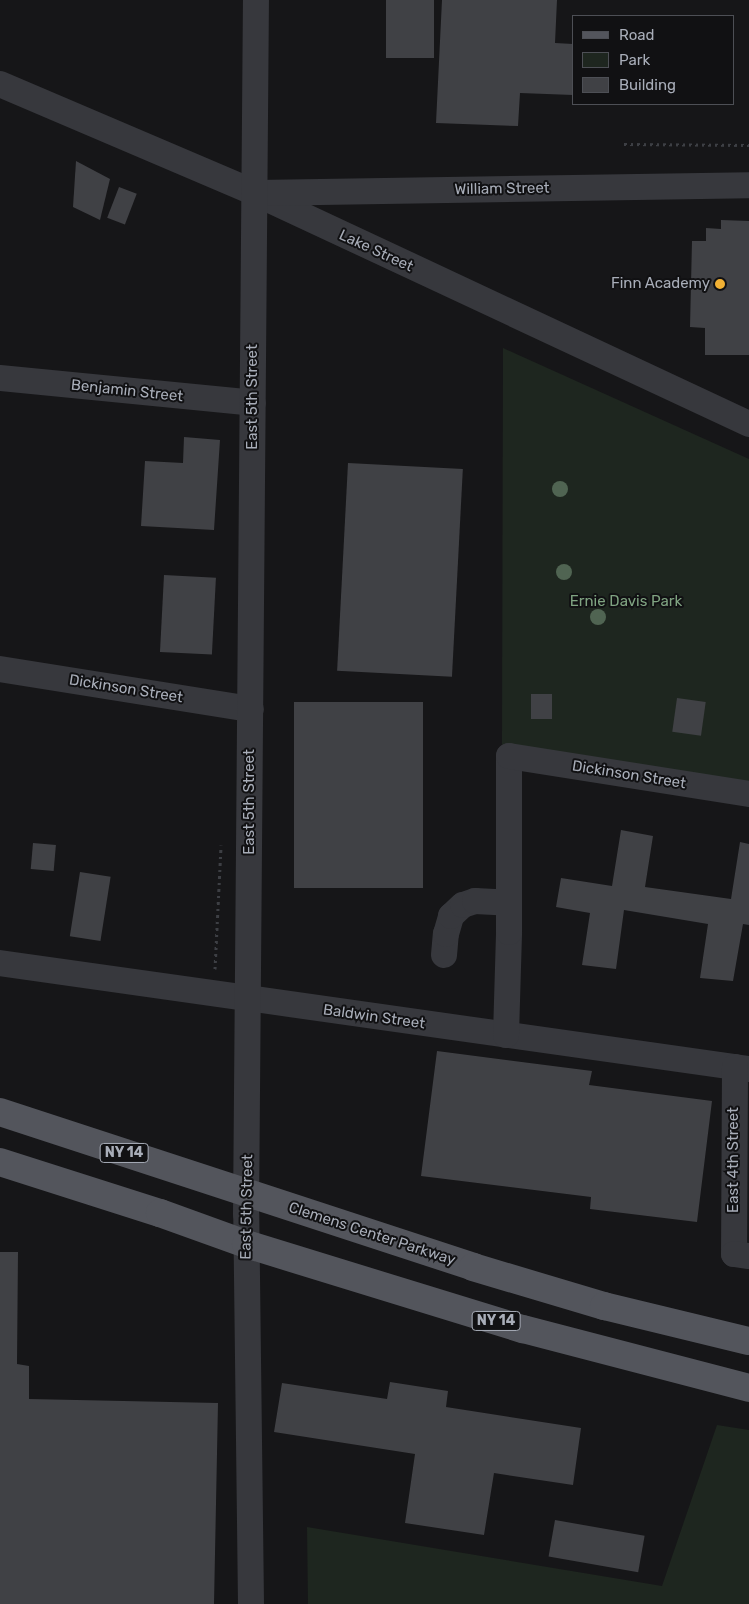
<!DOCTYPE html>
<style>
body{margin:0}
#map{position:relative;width:749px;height:1604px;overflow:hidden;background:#161618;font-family:Rubik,sans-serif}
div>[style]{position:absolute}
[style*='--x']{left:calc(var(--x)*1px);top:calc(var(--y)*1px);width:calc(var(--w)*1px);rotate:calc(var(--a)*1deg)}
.green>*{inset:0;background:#1e261f}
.building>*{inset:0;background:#404145;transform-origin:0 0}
.path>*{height:3px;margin-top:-1.5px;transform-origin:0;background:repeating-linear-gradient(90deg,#3d3f44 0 2.5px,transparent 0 6.5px)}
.minor>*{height:26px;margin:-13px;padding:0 13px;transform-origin:13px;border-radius:13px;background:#37383d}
.major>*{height:28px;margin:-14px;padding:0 14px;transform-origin:14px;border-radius:14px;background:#53555c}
.trees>*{width:16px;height:16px;margin:-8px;border-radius:50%;background:#506452}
.dots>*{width:14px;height:14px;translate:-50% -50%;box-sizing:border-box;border:2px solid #111113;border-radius:50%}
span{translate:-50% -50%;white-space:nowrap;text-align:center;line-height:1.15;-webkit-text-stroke:4px #111113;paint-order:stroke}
.shield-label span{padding:1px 4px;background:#111113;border:1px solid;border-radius:4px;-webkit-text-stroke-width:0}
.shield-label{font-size:14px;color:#a8adb8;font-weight:700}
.street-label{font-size:15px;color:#a8adb8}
.poi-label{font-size:15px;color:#a8adb8}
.right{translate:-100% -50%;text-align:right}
.park-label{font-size:15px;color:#7fa381}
.legend{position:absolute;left:572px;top:15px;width:162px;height:90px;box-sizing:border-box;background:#111113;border:1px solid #4d4f55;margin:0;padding:6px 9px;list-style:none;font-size:15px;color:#a8adb8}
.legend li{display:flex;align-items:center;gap:10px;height:25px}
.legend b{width:25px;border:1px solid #4d4f55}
</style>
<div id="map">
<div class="green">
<div style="clip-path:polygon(503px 348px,749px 459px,749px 788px,502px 746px)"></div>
<div style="clip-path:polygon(717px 1425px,749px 1430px,749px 1604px,308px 1604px,307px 1527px,662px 1586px)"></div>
</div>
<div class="building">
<div style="left:386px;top:0;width:48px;height:58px"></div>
<div style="clip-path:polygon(442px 0,557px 0,555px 43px,573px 44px,573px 95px,520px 93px,518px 126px,436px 123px)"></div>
<div style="clip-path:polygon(76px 161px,110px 179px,100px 220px,73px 207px)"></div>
<div style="left:119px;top:187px;width:19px;height:33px;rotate:21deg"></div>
<div style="clip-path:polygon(721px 220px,749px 221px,749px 355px,705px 355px,705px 328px,690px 327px,692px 241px,706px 241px,706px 228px,721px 229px)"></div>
<div style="clip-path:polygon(184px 437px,220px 440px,214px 530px,141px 526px,145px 461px,183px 463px)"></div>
<div style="left:348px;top:463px;width:115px;height:208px;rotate:3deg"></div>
<div style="left:164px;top:575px;width:52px;height:77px;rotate:3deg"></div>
<div style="left:531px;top:694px;width:21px;height:25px"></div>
<div style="left:677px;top:698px;width:29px;height:34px;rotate:8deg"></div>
<div style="left:423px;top:702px;width:186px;height:129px;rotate:90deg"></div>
<div style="clip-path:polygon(621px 830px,653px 836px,645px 887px,731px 899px,740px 842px,749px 844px,749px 925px,743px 924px,733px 981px,700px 978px,708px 924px,624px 910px,616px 969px,582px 965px,590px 913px,556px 907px,561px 878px,612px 886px)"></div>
<div style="left:33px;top:843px;width:23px;height:26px;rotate:5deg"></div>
<div style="left:80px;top:872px;width:31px;height:65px;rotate:9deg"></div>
<div style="clip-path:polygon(437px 1051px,592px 1071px,589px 1085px,712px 1101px,697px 1222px,590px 1209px,591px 1197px,421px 1176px)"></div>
<div style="clip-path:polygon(0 1252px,18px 1252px,17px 1364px,29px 1366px,29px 1399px,218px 1403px,214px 1604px,0 1604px)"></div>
<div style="clip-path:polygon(390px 1382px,448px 1391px,446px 1407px,581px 1428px,573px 1485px,494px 1473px,484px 1535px,405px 1523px,415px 1454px,274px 1432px,282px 1383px,387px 1399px)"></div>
<div style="left:555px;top:1520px;width:91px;height:37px;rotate:10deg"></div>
</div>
<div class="path">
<div style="--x:624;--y:144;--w:125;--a:0.5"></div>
<div style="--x:215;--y:969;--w:124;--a:-87.2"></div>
</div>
<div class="minor">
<div style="--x:0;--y:84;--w:277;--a:23.1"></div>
<div style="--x:255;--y:193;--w:545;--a:25.06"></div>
<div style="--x:257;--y:193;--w:492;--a:-0.9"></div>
<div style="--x:0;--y:378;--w:254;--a:5.6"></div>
<div style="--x:0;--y:669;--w:254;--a:9.1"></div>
<div style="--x:444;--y:955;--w:21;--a:-85"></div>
<div style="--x:446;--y:934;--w:19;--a:-74"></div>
<div style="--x:451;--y:916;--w:16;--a:-43"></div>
<div style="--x:463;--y:905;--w:13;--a:-18"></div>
<div style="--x:475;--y:901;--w:34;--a:3"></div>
<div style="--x:0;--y:963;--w:756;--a:8.06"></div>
<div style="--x:506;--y:1035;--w:103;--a:-88.3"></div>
<div style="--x:509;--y:932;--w:176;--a:-90"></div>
<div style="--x:509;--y:756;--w:243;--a:9"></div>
<div style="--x:735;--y:1067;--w:187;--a:90.3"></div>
<div style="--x:734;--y:1254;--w:15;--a:8"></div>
<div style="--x:251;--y:1604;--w:390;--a:-90.7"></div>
<div style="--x:246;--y:1214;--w:1214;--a:-89.53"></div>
</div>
<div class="major">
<div style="--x:0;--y:1112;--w:498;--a:18.1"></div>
<div style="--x:473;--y:1267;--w:137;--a:16.6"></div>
<div style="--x:604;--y:1306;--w:149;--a:13.6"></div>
<div style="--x:0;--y:1162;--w:168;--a:17.7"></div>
<div style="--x:160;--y:1213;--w:91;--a:19.8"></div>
<div style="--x:246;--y:1244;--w:290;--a:17.1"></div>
<div style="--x:523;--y:1329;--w:234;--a:14.6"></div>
</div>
<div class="trees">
<div style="left:560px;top:489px"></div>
<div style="left:564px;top:572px"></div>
<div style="left:598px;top:617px"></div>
</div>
<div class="dots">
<div style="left:720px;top:284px;background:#f2b134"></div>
</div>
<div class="shield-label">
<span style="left:124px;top:1153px">NY 14</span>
<span style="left:496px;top:1321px">NY 14</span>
</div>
<div class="street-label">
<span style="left:502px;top:189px;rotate:-1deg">William Street</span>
<span style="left:376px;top:251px;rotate:25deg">Lake Street</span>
<span style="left:127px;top:391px;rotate:6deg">Benjamin Street</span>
<span style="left:253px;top:397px;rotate:-90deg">East 5th Street</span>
<span style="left:126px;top:689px;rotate:9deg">Dickinson Street</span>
<span style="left:629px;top:775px;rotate:9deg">Dickinson Street</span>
<span style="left:250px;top:802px;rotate:-90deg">East 5th Street</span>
<span style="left:374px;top:1017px;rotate:8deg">Baldwin Street</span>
<span style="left:734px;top:1160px;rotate:-90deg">East 4th Street</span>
<span style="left:247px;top:1207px;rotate:-89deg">East 5th Street</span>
<span style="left:372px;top:1234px;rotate:18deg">Clemens Center Parkway</span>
</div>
<div class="poi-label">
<span class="right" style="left:710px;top:284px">Finn Academy</span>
</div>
<div class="park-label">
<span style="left:626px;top:602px">Ernie Davis Park</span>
</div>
<ul class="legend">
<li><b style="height:6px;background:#53555c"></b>Road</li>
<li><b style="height:14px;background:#1e261f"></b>Park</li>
<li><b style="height:14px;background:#404145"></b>Building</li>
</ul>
</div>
